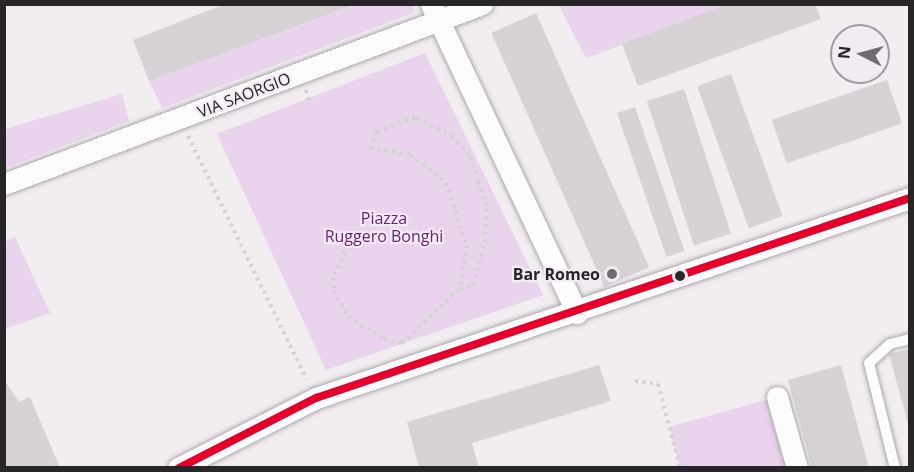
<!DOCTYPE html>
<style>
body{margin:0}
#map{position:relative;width:914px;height:472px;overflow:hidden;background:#f1edf1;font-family:"Open Sans",sans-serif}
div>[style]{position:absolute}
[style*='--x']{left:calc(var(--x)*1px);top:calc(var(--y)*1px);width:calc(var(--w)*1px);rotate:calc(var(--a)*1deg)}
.green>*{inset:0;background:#ead3ec}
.building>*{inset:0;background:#d6d2d6;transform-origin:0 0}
.path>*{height:4px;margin-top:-2px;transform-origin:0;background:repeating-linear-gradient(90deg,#d3d3d3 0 3px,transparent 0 7.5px)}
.roads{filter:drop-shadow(0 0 2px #ada9ad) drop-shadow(0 0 2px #ada9ad)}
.service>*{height:10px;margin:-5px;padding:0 5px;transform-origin:5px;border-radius:5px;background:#fdfcfd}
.minor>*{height:21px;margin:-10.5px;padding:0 10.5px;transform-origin:10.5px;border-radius:10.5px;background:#fdfcfd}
.bus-1>*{height:8px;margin:-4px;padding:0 4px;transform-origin:4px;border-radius:4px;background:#e4002b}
.dots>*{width:16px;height:16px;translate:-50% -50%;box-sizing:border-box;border:3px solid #f3ebf3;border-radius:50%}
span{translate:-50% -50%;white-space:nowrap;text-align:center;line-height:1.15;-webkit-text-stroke:4.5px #f3ebf3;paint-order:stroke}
.street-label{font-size:16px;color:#272527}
.park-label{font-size:16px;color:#692471}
.poi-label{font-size:16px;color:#272527;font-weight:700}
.right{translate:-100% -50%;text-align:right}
.frame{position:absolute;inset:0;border:6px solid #272527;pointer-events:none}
.north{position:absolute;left:830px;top:24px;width:60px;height:60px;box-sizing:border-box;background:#f3ebf3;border:2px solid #a19ca1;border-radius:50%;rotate:276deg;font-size:16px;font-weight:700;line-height:24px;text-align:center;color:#272527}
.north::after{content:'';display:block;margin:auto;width:21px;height:27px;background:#6e6b6e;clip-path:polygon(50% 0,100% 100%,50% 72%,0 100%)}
</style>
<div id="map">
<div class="green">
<div style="clip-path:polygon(558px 4px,730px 5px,586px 58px)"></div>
<div style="clip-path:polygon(355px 5px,415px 5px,413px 13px,162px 108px,149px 81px)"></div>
<div style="clip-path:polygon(425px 53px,543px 295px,326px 370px,217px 134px)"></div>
<div style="clip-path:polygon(122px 94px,129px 121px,5px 168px,5px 129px)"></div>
<div style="clip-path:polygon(15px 237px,50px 313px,5px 329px,5px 241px)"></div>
<div style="clip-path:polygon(777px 397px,797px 467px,680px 467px,669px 427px)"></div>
</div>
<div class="building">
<div style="clip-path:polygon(225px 4px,354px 4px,354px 5px,149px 81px,133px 40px)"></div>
<div style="clip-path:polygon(729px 4px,815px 4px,821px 19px,638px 86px,622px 44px)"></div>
<div style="left:536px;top:13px;width:278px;height:49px;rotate:66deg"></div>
<div style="left:731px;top:74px;width:151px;height:36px;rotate:70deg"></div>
<div style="left:887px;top:80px;width:46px;height:122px;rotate:71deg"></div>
<div style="left:684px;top:89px;width:152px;height:39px;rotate:72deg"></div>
<div style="left:635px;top:107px;width:152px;height:19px;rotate:71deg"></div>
<div style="clip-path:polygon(910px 349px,910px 427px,909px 427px,889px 354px)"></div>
<div style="clip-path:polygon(599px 365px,611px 401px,472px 443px,479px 468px,419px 468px,407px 422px)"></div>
<div style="clip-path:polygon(841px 365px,869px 468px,812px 468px,788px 380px)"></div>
<div style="clip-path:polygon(4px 380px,19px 402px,30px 397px,60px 468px,4px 468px)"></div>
</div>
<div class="path">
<div style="--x:306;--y:90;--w:16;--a:76"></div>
<div style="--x:188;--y:136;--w:271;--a:64"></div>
<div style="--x:351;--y:238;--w:44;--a:114.2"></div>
<div style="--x:333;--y:278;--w:13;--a:86"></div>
<div style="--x:334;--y:291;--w:30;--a:62"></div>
<div style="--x:348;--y:317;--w:42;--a:31.4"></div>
<div style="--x:384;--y:339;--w:18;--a:13"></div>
<div style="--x:402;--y:343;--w:79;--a:-43"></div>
<div style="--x:460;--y:289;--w:14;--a:-17"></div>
<div style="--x:473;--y:285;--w:45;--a:-74.4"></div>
<div style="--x:485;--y:242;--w:36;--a:-88"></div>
<div style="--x:486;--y:206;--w:26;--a:-108"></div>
<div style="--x:478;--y:181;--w:28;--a:-109"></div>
<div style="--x:469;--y:155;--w:24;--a:-132"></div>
<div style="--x:453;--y:137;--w:43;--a:-152.2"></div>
<div style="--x:415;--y:117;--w:41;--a:158.5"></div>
<div style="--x:377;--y:132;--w:17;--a:114"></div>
<div style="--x:370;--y:148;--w:42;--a:9.7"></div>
<div style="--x:411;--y:155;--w:45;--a:38.7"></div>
<div style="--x:446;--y:183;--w:65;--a:71.3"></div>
<div style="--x:467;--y:245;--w:45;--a:99"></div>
<div style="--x:635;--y:381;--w:23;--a:7"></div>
<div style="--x:658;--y:384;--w:87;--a:75.3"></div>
</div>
<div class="roads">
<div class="service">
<div style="--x:895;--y:468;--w:108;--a:-103.9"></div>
<div style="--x:869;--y:363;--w:28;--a:-42"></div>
<div style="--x:890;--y:344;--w:21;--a:-14"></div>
</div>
<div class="minor">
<div style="--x:431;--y:4;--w:342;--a:64.7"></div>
<div style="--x:4;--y:184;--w:511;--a:-20.63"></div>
<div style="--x:777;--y:397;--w:74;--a:74.3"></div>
<div style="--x:178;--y:468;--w:155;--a:-26.9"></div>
<div style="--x:316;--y:398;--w:627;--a:-18.61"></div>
</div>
</div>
<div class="bus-1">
<div style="--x:179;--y:468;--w:154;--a:-27.1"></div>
<div style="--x:316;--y:398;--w:627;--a:-18.61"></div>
</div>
<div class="dots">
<div style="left:612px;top:274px;background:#6e6b6e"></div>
<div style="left:680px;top:276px;background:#272527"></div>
</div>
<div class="street-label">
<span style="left:244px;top:95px;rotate:-21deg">VIA SAORGIO</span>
</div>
<div class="park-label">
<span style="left:384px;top:227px">Piazza<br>Ruggero Bonghi</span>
</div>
<div class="poi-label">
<span class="right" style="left:600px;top:274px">Bar Romeo</span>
</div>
<div class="frame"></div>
<div class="north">N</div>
</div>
